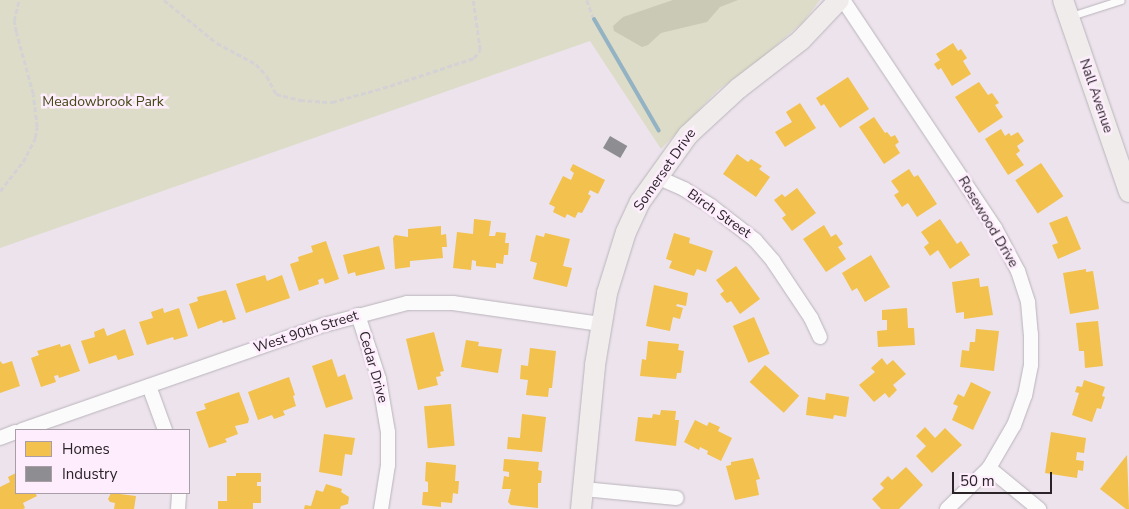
<!DOCTYPE html>
<style>
body{margin:0}
#map{position:relative;width:1129px;height:509px;overflow:hidden;background:#ece3ec;font-family:"Nunito Sans",sans-serif}
div>[style]{position:absolute}
[style*='--x']{left:calc(var(--x)*1px);top:calc(var(--y)*1px);width:calc(var(--w)*1px);rotate:calc(var(--a)*1deg)}
.green>*{inset:0;background:#dddcc8}
.forest>*{inset:0;background:#cac9b5}
.homes>*{inset:0;background:#f2c14e;transform-origin:0 0}
.industry>*{inset:0;background:#8d8d92;transform-origin:0 0}
.stream>*{height:4px;margin:-2px;padding:0 2px;transform-origin:2px;border-radius:2px;background:#93b2c3}
.path>*{height:2.5px;margin-top:-1.25px;transform-origin:0;background:repeating-linear-gradient(90deg,#d5d2d5 0 5px,transparent 0 7.5px)}
.roads{filter:drop-shadow(0 0 1px #bab4ba) drop-shadow(0 0 1px #bab4ba)}
.lane>*{height:7px;margin:-3.5px;padding:0 3.5px;transform-origin:3.5px;border-radius:3.5px;background:#fcfbfc}
.street>*{height:14px;margin:-7px;padding:0 7px;transform-origin:7px;border-radius:7px;background:#fcfbfc}
.secondary>*{height:20px;margin:-10px;padding:0 10px;transform-origin:10px;border-radius:10px;background:#f0ecec}
span{translate:-50% -50%;white-space:nowrap;text-align:center;line-height:1.15;-webkit-text-stroke:5px #feedfc;paint-order:stroke}
.street-label{font-size:14px;color:#2a2429}
.park-label{font-size:14px;color:#434714}
.legend{position:absolute;left:15px;top:429px;width:175px;height:65px;box-sizing:border-box;background:#feedfc;border:1px solid #a99da8;margin:0;padding:6px 9px;list-style:none;font-size:15px;color:#2a2429}
.legend li{display:flex;align-items:center;gap:10px;height:25px}
.legend b{width:25px;border:1px solid #a99da8}
.scale{position:absolute;left:952px;top:472px;width:100px;height:22px;box-sizing:border-box;border:2px solid #2a2429;border-top:0;padding-left:6px;font-size:15px;line-height:18px;white-space:nowrap;color:#2a2429;-webkit-text-stroke:4px #feedfc;paint-order:stroke}
</style>
<div id="map">
<div class="green">
<div style="clip-path:polygon(0 0,820px 0,803px 22px,764px 56px,717px 91px,661px 149px,590px 41px,0 248px)"></div>
</div>
<div class="forest">
<div style="clip-path:polygon(673px 0,738px 0,720px 7px,707px 22px,661px 33px,648px 45px,642px 47px,614px 31px,613px 26px,623px 17px)"></div>
</div>
<div class="homes">
<div style="clip-path:polygon(953px 43px,958px 51px,961px 49px,967px 58px,963px 61px,971px 74px,952px 86px,941px 68px,938px 70px,934px 64px,940px 60px,936px 54px)"></div>
<div style="clip-path:polygon(848px 77px,869px 109px,840px 128px,824px 104px,821px 106px,816px 98px)"></div>
<div style="clip-path:polygon(979px 82px,988px 95px,992px 93px,999px 103px,995px 105px,1003px 117px,979px 133px,955px 97px)"></div>
<div style="clip-path:polygon(800px 103px,816px 128px,785px 147px,775px 132px,792px 122px,786px 112px)"></div>
<div style="clip-path:polygon(874px 117px,885px 133px,887px 132px,891px 137px,895px 135px,899px 142px,895px 145px,900px 153px,884px 164px,859px 127px)"></div>
<div style="clip-path:polygon(1001px 129px,1005px 136px,1009px 133px,1011px 136px,1018px 132px,1024px 141px,1017px 146px,1020px 151px,1016px 154px,1024px 165px,1008px 175px,985px 139px)"></div>
<div style="clip-path:polygon(737px 154px,748px 162px,751px 159px,762px 166px,759px 169px,770px 177px,756px 197px,723px 174px)"></div>
<div style="left:1041px;top:163px;width:40px;height:31px;rotate:56deg"></div>
<div style="clip-path:polygon(573px 164px,605px 180px,598px 194px,590px 190px,588px 194px,591px 196px,582px 213px,578px 212px,575px 218px,567px 214px,565px 218px,553px 212px,555px 207px,549px 204px,563px 176px,571px 180px,574px 173px,570px 170px)"></div>
<div style="clip-path:polygon(909px 169px,914px 177px,918px 175px,937px 204px,917px 217px,908px 203px,902px 207px,894px 195px,899px 192px,891px 181px)"></div>
<div style="clip-path:polygon(797px 188px,816px 213px,792px 231px,782px 218px,786px 215px,774px 200px,782px 194px,785px 197px)"></div>
<div style="clip-path:polygon(1067px 216px,1081px 249px,1058px 259px,1052px 245px,1058px 243px,1049px 223px)"></div>
<div style="clip-path:polygon(474px 219px,491px 221px,489px 236px,495px 236px,496px 232px,506px 233px,505px 243px,509px 243px,508px 255px,504px 255px,503px 264px,496px 263px,496px 268px,476px 266px,476px 261px,472px 260px,471px 270px,453px 268px,457px 232px,473px 234px)"></div>
<div style="clip-path:polygon(940px 219px,957px 244px,961px 241px,970px 255px,950px 269px,938px 250px,930px 256px,924px 247px,929px 243px,921px 232px)"></div>
<div style="clip-path:polygon(824px 225px,831px 237px,836px 234px,843px 244px,838px 247px,846px 259px,826px 272px,803px 239px)"></div>
<div style="clip-path:polygon(441px 226px,441px 235px,446px 234px,447px 247px,442px 247px,443px 258px,410px 261px,410px 267px,395px 269px,393px 238px,395px 235px,408px 237px,408px 229px)"></div>
<div style="clip-path:polygon(545px 233px,570px 239px,563px 266px,572px 268px,567px 287px,533px 279px,537px 263px,530px 261px,536px 235px,544px 237px)"></div>
<div style="clip-path:polygon(674px 233px,690px 238px,689px 243px,713px 251px,706px 272px,697px 269px,694px 276px,669px 268px,672px 261px,666px 259px)"></div>
<div style="clip-path:polygon(326px 241px,339px 279px,325px 284px,323px 278px,318px 280px,319px 284px,299px 291px,290px 264px,299px 261px,298px 257px,313px 252px,311px 246px)"></div>
<div style="clip-path:polygon(379px 246px,385px 269px,356px 276px,355px 272px,348px 274px,343px 255px)"></div>
<div style="clip-path:polygon(871px 255px,890px 287px,865px 302px,857px 288px,852px 291px,842px 273px)"></div>
<div style="clip-path:polygon(736px 266px,760px 299px,740px 314px,731px 301px,727px 303px,720px 294px,724px 291px,716px 280px)"></div>
<div style="clip-path:polygon(1086px 269px,1086px 272px,1093px 271px,1099px 309px,1070px 314px,1063px 273px)"></div>
<div style="clip-path:polygon(265px 275px,267px 281px,282px 275px,290px 298px,246px 313px,236px 284px)"></div>
<div style="clip-path:polygon(979px 278px,980px 287px,988px 286px,993px 315px,964px 319px,964px 312px,956px 313px,952px 282px)"></div>
<div style="clip-path:polygon(654px 285px,688px 293px,686px 306px,677px 304px,676px 306px,683px 308px,680px 319px,673px 317px,670px 331px,646px 326px)"></div>
<div style="clip-path:polygon(226px 290px,236px 319px,223px 323px,222px 320px,198px 329px,189px 304px,198px 301px,197px 297px)"></div>
<div style="clip-path:polygon(163px 308px,164px 313px,179px 308px,188px 336px,174px 340px,173px 337px,147px 345px,139px 322px,153px 318px,151px 312px)"></div>
<div style="clip-path:polygon(907px 308px,908px 328px,914px 328px,915px 345px,878px 347px,877px 331px,887px 330px,887px 320px,882px 320px,882px 310px)"></div>
<div style="left:754px;top:317px;width:40px;height:23px;rotate:67deg"></div>
<div style="clip-path:polygon(1098px 321px,1103px 366px,1085px 368px,1084px 351px,1079px 351px,1076px 323px)"></div>
<div style="clip-path:polygon(104px 328px,107px 336px,125px 329px,134px 355px,118px 360px,116px 355px,89px 364px,81px 341px,95px 337px,94px 332px)"></div>
<div style="clip-path:polygon(976px 329px,999px 331px,994px 371px,960px 367px,962px 350px,969px 351px,970px 342px,975px 342px)"></div>
<div style="clip-path:polygon(434px 332px,444px 371px,440px 372px,441px 376px,436px 377px,438px 385px,418px 390px,406px 339px)"></div>
<div style="clip-path:polygon(466px 340px,479px 342px,478px 346px,502px 349px,498px 373px,461px 367px)"></div>
<div style="clip-path:polygon(648px 341px,679px 344px,678px 350px,684px 351px,681px 373px,677px 373px,676px 379px,640px 376px,642px 359px,646px 360px)"></div>
<div style="clip-path:polygon(60px 344px,61px 347px,70px 344px,80px 371px,59px 378px,58px 375px,54px 376px,56px 382px,41px 387px,31px 358px,39px 355px,37px 351px)"></div>
<div style="clip-path:polygon(530px 348px,556px 351px,552px 388px,549px 388px,548px 397px,526px 395px,528px 380px,520px 379px,521px 365px,528px 366px)"></div>
<div style="clip-path:polygon(882px 358px,887px 365px,893px 360px,906px 374px,893px 385px,897px 390px,889px 398px,885px 393px,874px 402px,859px 385px,875px 372px,871px 368px)"></div>
<div style="clip-path:polygon(332px 359px,338px 377px,345px 374px,353px 399px,326px 408px,312px 366px)"></div>
<div style="clip-path:polygon(0 361px,3px 364px,12px 361px,20px 386px,0 393px)"></div>
<div style="left:765px;top:365px;width:46px;height:23px;rotate:42deg"></div>
<div style="clip-path:polygon(289px 377px,295px 395px,293px 396px,296px 406px,283px 411px,285px 415px,274px 419px,272px 415px,258px 420px,248px 392px)"></div>
<div style="clip-path:polygon(1084px 380px,1105px 387px,1102px 396px,1105px 397px,1101px 409px,1097px 408px,1092px 422px,1072px 415px,1079px 393px,1075px 392px,1077px 386px,1082px 387px)"></div>
<div style="clip-path:polygon(971px 382px,991px 392px,973px 430px,952px 420px,958px 406px,953px 404px,958px 394px,964px 397px)"></div>
<div style="clip-path:polygon(239px 392px,249px 419px,248px 423px,235px 426px,238px 434px,225px 439px,227px 442px,209px 448px,196px 412px,206px 409px,204px 404px)"></div>
<div style="clip-path:polygon(826px 393px,849px 397px,846px 417px,834px 415px,833px 419px,806px 415px,808px 397px,825px 400px)"></div>
<div style="left:451px;top:404px;width:42px;height:27px;rotate:85deg"></div>
<div style="clip-path:polygon(661px 410px,676px 411px,675px 420px,679px 420px,676px 446px,635px 441px,638px 417px,652px 418px,653px 414px,660px 415px)"></div>
<div style="clip-path:polygon(522px 414px,546px 417px,542px 452px,507px 449px,508px 437px,520px 438px)"></div>
<div style="clip-path:polygon(695px 420px,707px 426px,709px 422px,720px 427px,718px 431px,732px 438px,721px 461px,707px 454px,708px 451px,700px 447px,699px 450px,684px 442px)"></div>
<div style="clip-path:polygon(925px 427px,935px 438px,945px 428px,962px 445px,932px 473px,916px 456px,926px 446px,916px 436px)"></div>
<div style="clip-path:polygon(1051px 432px,1086px 438px,1084px 453px,1077px 452px,1076px 460px,1084px 461px,1083px 471px,1078px 470px,1077px 478px,1045px 473px)"></div>
<div style="clip-path:polygon(324px 434px,355px 438px,352px 455px,345px 454px,342px 476px,319px 472px)"></div>
<div style="clip-path:polygon(1127px 455px,1129px 509px,1126px 509px,1100px 489px)"></div>
<div style="clip-path:polygon(753px 458px,760px 479px,756px 480px,759px 495px,735px 500px,726px 466px,731px 465px,731px 462px)"></div>
<div style="clip-path:polygon(504px 459px,539px 462px,538px 470px,542px 471px,541px 483px,538px 483px,538px 508px,511px 505px,508px 502px,511px 489px,502px 489px,504px 476px,509px 477px,509px 472px,503px 471px)"></div>
<div style="clip-path:polygon(426px 462px,456px 465px,455px 481px,459px 481px,458px 494px,453px 493px,452px 503px,441px 502px,441px 507px,422px 505px,423px 492px,428px 492px,428px 482px,425px 481px)"></div>
<div style="clip-path:polygon(906px 467px,923px 485px,899px 509px,881px 509px,872px 499px,884px 488px,880px 484px,888px 476px,892px 480px)"></div>
<div style="clip-path:polygon(16px 473px,16px 493px,35px 493px,37px 496px,23px 503px,25px 508px,23px 509px,0 509px,0 487px,10px 482px,8px 477px)"></div>
<div style="clip-path:polygon(236px 473px,261px 473px,261px 482px,257px 482px,257px 486px,261px 486px,261px 503px,253px 503px,253px 509px,218px 509px,218px 501px,227px 501px,227px 476px,236px 476px)"></div>
<div style="clip-path:polygon(326px 484px,342px 489px,341px 492px,349px 497px,348px 504px,341px 506px,340px 509px,304px 509px,305px 505px,311px 506px,316px 490px,323px 492px)"></div>
<div style="clip-path:polygon(111px 493px,136px 496px,134px 509px,114px 509px,115px 503px,110px 502px,108px 499px)"></div>
</div>
<div class="industry">
<div style="left:610px;top:136px;width:20px;height:14px;rotate:30deg"></div>
</div>
<div class="stream">
<div style="--x:594;--y:19;--w:129;--a:59.9"></div>
</div>
<div class="path">
<div style="--x:164;--y:0;--w:68;--a:39.1"></div>
<div style="--x:217;--y:43;--w:44;--a:28.3"></div>
<div style="--x:256;--y:64;--w:16;--a:47"></div>
<div style="--x:267;--y:76;--w:20;--a:63"></div>
<div style="--x:276;--y:94;--w:25;--a:14"></div>
<div style="--x:300;--y:100;--w:32;--a:4"></div>
<div style="--x:332;--y:102;--w:53;--a:-15.4"></div>
<div style="--x:383;--y:88;--w:96;--a:-18.2"></div>
<div style="--x:474;--y:58;--w:10;--a:-53"></div>
<div style="--x:480;--y:50;--w:50;--a:-98"></div>
<div style="--x:587;--y:0;--w:18;--a:71"></div>
<div style="--x:0;--y:191;--w:37;--a:-52"></div>
<div style="--x:23;--y:162;--w:27;--a:-63"></div>
<div style="--x:35;--y:138;--w:11;--a:-80"></div>
<div style="--x:37;--y:127;--w:33;--a:-97"></div>
<div style="--x:33;--y:94;--w:64;--a:-105.3"></div>
<div style="--x:16;--y:32;--w:11;--a:-100"></div>
<div style="--x:14;--y:21;--w:22;--a:-77"></div>
</div>
<div class="roads">
<div class="lane">
<div style="--x:1071;--y:16;--w:52;--a:-17.7"></div>
</div>
<div class="street">
<div style="--x:843;--y:0;--w:274;--a:56.3"></div>
<div style="--x:995;--y:228;--w:49;--a:61.9"></div>
<div style="--x:1018;--y:271;--w:33;--a:72"></div>
<div style="--x:1028;--y:302;--w:32;--a:85"></div>
<div style="--x:1031;--y:334;--w:31;--a:90"></div>
<div style="--x:1031;--y:365;--w:31;--a:101"></div>
<div style="--x:1025;--y:395;--w:32;--a:110"></div>
<div style="--x:1014;--y:425;--w:50;--a:120.2"></div>
<div style="--x:989;--y:468;--w:59;--a:135.7"></div>
<div style="--x:657;--y:177;--w:30;--a:24"></div>
<div style="--x:684;--y:189;--w:32;--a:32"></div>
<div style="--x:711;--y:206;--w:56;--a:37.7"></div>
<div style="--x:755;--y:240;--w:28;--a:49"></div>
<div style="--x:773;--y:261;--w:69;--a:56.3"></div>
<div style="--x:811;--y:318;--w:21;--a:65"></div>
<div style="--x:358;--y:315;--w:67;--a:71.8"></div>
<div style="--x:379;--y:379;--w:54;--a:80.4"></div>
<div style="--x:388;--y:432;--w:33;--a:90"></div>
<div style="--x:388;--y:465;--w:45;--a:99"></div>
<div style="--x:149;--y:386;--w:47;--a:70"></div>
<div style="--x:22;--y:430;--w:320;--a:-19.2"></div>
<div style="--x:324;--y:325;--w:86;--a:-14.8"></div>
<div style="--x:407;--y:303;--w:46;--a:0"></div>
<div style="--x:453;--y:303;--w:149;--a:8.1"></div>
<div style="--x:0;--y:438;--w:17;--a:-21"></div>
<div style="--x:989;--y:468;--w:65;--a:39.4"></div>
<div style="--x:583;--y:489;--w:94;--a:5.5"></div>
<div style="--x:178;--y:509;--w:16;--a:-86"></div>
</div>
<div class="secondary">
<div style="--x:1063;--y:0;--w:203;--a:71"></div>
<div style="--x:581;--y:509;--w:145;--a:-84.4"></div>
<div style="--x:595;--y:365;--w:73;--a:-80.5"></div>
<div style="--x:607;--y:293;--w:64;--a:-72.7"></div>
<div style="--x:626;--y:232;--w:33;--a:-65"></div>
<div style="--x:640;--y:202;--w:82;--a:-54.4"></div>
<div style="--x:688;--y:135;--w:69;--a:-42.7"></div>
<div style="--x:739;--y:88;--w:78;--a:-37.7"></div>
<div style="--x:801;--y:40;--w:55;--a:-46.5"></div>
</div>
</div>
<div class="street-label">
<span style="left:1096px;top:96px;rotate:71deg">Nall Avenue</span>
<span style="left:665px;top:170px;rotate:-55deg">Somerset Drive</span>
<span style="left:719px;top:214px;rotate:35deg">Birch Street</span>
<span style="left:988px;top:222px;rotate:59deg">Rosewood Drive</span>
<span style="left:306px;top:332px;rotate:-18deg">West 90th Street</span>
<span style="left:373px;top:367px;rotate:74deg">Cedar Drive</span>
</div>
<div class="park-label">
<span style="left:103px;top:102px">Meadowbrook Park</span>
</div>
<ul class="legend">
<li><b style="height:14px;background:#f2c14e"></b>Homes</li>
<li><b style="height:14px;background:#8d8d92"></b>Industry</li>
</ul>
<div class="scale">50 m</div>
</div>
